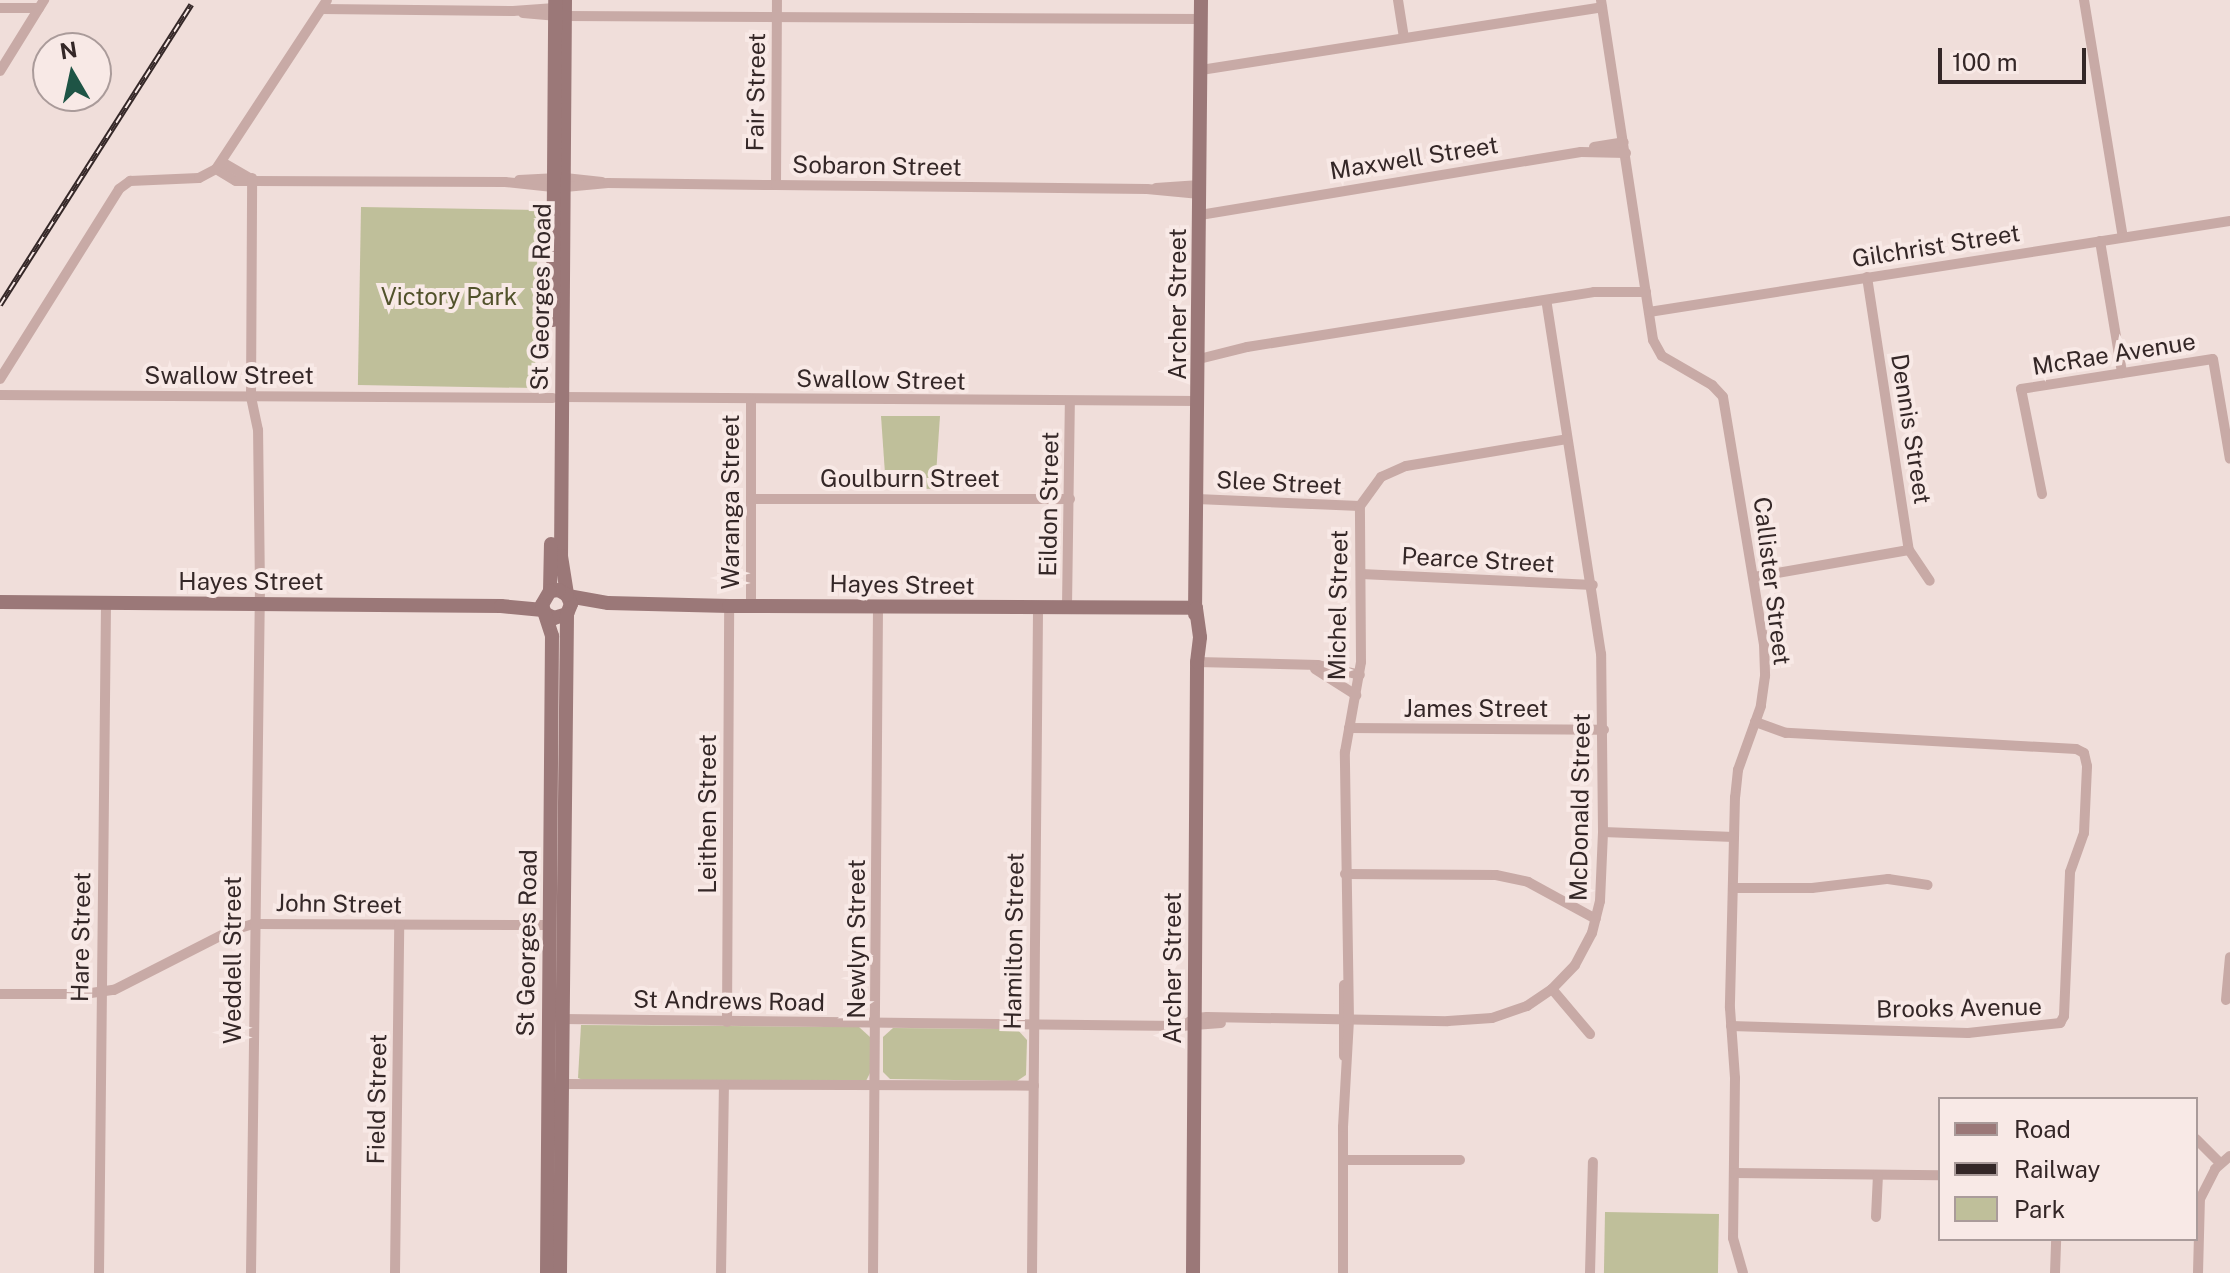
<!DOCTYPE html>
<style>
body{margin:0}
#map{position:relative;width:2230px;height:1273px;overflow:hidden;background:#f0deda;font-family:"Public Sans",sans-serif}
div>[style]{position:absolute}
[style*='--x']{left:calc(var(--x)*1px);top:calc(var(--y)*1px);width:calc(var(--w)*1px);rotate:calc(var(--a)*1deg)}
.green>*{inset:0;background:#bfbf9a;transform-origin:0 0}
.street>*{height:10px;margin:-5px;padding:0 5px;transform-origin:5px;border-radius:5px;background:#c8aaa6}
.secondary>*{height:14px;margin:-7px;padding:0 7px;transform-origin:7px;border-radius:7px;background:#9b7878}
.rail>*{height:6px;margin-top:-3px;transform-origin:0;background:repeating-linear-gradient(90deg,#f8e9e6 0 9px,#342727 0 18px);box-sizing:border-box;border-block:2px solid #342727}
span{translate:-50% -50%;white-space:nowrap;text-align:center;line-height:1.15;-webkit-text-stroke:8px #f8e9e6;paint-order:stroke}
.street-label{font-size:24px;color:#342727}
.park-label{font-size:24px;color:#51522b}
.legend{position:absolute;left:1938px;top:1097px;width:260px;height:144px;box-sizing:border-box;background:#f8e9e6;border:2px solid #aa9b9a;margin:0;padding:10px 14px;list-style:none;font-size:24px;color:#342727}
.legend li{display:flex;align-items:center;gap:16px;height:40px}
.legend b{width:40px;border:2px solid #aa9b9a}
.north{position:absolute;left:32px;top:32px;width:80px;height:80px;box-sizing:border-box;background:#f8e9e6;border:2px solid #aa9b9a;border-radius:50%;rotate:351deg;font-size:22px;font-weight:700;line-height:32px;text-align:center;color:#342727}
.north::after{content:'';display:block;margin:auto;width:28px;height:36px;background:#1e5445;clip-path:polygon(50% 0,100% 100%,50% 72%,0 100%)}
.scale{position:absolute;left:1938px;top:48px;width:148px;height:36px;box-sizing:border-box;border:4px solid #342727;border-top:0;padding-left:10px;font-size:24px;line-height:28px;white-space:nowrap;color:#342727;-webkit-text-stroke:6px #f8e9e6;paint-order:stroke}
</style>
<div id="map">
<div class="green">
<div style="left:361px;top:207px;width:177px;height:178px;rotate:1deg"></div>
<div style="clip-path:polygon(881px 416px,940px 416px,935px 489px,886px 488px)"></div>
<div style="clip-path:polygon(581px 1025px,859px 1027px,870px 1037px,870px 1073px,866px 1081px,583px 1080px,578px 1078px)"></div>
<div style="clip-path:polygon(893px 1028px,1017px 1029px,1027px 1040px,1026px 1075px,1017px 1081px,890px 1079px,883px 1072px,883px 1037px)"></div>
<div style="left:1605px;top:1212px;width:114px;height:61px;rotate:1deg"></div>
</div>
<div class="street">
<div style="--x:1398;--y:0;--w:38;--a:81"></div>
<div style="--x:1601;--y:0;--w:344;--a:81.3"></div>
<div style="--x:1653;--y:340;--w:18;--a:61"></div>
<div style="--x:1662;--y:356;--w:58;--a:30.1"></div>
<div style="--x:1712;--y:385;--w:16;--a:47"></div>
<div style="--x:1723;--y:397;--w:250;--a:80.6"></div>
<div style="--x:1764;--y:644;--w:32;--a:88"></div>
<div style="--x:1765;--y:676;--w:30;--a:98"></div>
<div style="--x:1761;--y:706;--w:68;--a:109.8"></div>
<div style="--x:1738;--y:770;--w:27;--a:96"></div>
<div style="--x:1735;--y:797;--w:211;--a:91.4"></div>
<div style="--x:1730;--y:1008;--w:70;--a:85.9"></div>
<div style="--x:1735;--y:1078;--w:160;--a:90.7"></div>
<div style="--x:1733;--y:1238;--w:36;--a:74"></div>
<div style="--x:2084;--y:0;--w:240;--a:80.7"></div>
<div style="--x:0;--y:8;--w:39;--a:0"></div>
<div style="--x:322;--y:9;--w:191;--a:0.6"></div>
<div style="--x:513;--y:11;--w:42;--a:-4.1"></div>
<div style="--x:523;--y:13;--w:32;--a:5"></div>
<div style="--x:565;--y:16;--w:636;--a:0.27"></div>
<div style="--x:1201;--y:70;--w:406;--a:-8.9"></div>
<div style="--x:0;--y:71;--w:84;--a:-58.2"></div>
<div style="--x:1594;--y:147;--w:30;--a:-9"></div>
<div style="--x:222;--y:162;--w:32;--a:30"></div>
<div style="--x:216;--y:169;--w:23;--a:31"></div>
<div style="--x:236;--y:181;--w:269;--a:0.2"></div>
<div style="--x:505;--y:182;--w:48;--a:5.9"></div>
<div style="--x:565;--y:178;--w:37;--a:6"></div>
<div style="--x:519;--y:180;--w:34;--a:-3"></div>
<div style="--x:776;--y:185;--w:185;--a:-89.7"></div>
<div style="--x:565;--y:187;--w:43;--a:-5.3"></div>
<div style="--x:608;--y:183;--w:168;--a:0.7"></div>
<div style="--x:776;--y:185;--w:371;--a:0.6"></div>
<div style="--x:1147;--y:189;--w:53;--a:5.4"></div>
<div style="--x:1156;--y:188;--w:44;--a:-3.9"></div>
<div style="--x:1200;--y:215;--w:386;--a:-9.4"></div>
<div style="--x:1581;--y:152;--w:45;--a:1.3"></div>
<div style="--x:2100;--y:241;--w:134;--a:80.5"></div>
<div style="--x:1867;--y:277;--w:276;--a:81.3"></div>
<div style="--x:1909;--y:550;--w:37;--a:56"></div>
<div style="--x:1649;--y:312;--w:588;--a:-8.9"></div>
<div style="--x:1199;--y:359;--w:49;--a:-14"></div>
<div style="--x:1247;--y:347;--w:351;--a:-9"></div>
<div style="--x:1594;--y:292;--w:52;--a:0"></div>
<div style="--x:0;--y:379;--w:224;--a:-57.9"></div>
<div style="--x:119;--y:189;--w:14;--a:-36"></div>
<div style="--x:130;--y:181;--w:69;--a:-2.5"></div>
<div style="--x:199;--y:178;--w:19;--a:-28"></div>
<div style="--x:216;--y:169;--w:202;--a:-56.7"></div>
<div style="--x:0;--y:395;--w:553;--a:0.31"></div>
<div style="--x:562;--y:397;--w:637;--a:0.36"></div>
<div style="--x:751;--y:399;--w:207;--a:90"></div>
<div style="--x:2042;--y:494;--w:107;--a:-101.3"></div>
<div style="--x:2021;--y:389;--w:194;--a:-8.9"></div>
<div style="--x:2213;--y:359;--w:101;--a:80.4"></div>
<div style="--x:751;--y:499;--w:319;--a:0"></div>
<div style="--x:1197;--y:499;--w:163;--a:2.5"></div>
<div style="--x:1361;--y:574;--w:232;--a:2.7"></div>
<div style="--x:1754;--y:577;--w:157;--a:-9.9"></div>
<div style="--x:1067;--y:607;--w:205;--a:-89.2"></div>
<div style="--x:1197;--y:662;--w:121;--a:1.4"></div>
<div style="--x:1318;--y:665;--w:43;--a:13.4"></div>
<div style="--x:1315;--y:669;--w:49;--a:32.4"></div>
<div style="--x:1349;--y:728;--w:255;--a:0.4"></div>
<div style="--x:1603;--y:832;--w:131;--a:2.2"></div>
<div style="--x:1345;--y:874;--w:151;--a:0.4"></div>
<div style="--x:1496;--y:875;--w:33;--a:12"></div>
<div style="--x:1528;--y:882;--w:77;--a:28.6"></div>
<div style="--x:1733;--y:888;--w:79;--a:0"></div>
<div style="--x:1812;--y:888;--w:77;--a:-6.8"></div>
<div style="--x:1888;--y:879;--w:40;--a:8.5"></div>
<div style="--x:1552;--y:989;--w:59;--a:49.8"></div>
<div style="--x:0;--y:994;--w:84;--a:0"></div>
<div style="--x:84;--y:994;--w:30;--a:-8"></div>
<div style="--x:114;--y:990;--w:130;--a:-27"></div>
<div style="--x:230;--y:931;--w:24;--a:-17"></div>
<div style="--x:253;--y:924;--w:296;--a:0.2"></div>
<div style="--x:2226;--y:1000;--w:43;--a:-84.7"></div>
<div style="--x:562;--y:1019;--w:619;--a:0.65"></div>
<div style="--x:1181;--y:1026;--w:40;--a:-4.3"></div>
<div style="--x:727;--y:1022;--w:416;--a:-89.7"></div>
<div style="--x:1183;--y:1026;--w:14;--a:-34"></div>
<div style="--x:1195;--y:1018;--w:12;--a:-5"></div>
<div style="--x:1207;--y:1017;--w:241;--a:1"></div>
<div style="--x:1448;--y:1021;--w:44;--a:-3.9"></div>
<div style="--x:1492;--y:1018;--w:37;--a:-19"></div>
<div style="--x:1527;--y:1006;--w:30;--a:-34"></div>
<div style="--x:1552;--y:989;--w:33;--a:-46"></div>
<div style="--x:1575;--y:965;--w:36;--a:-62"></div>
<div style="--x:1592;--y:933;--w:33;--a:-76"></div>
<div style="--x:1600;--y:901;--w:69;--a:-87.5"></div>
<div style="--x:1603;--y:832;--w:178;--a:-90.6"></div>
<div style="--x:1601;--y:654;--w:358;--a:-98.8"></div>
<div style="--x:1731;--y:1026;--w:237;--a:1.7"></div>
<div style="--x:1968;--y:1033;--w:93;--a:-6.2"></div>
<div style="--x:2060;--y:1023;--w:8;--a:-60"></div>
<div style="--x:2064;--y:1016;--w:144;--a:-87.6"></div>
<div style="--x:2070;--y:872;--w:41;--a:-70.3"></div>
<div style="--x:2084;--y:833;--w:67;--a:-87.4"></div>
<div style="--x:2087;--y:766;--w:13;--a:-103"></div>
<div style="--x:2084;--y:753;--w:9;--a:-153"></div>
<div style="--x:2076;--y:749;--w:290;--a:-176.8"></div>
<div style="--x:1786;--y:733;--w:33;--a:-160"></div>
<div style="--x:1344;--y:1056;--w:71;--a:-90"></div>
<div style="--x:562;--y:1084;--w:472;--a:0.2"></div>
<div style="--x:2196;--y:1139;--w:34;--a:45"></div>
<div style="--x:1343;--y:1160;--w:117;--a:0"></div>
<div style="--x:1734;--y:1173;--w:206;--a:0.6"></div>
<div style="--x:1876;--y:1217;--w:42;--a:-87.3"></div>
<div style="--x:99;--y:1273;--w:671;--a:-89.4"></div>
<div style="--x:251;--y:1273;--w:683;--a:-89.25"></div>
<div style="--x:260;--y:590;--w:160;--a:-90.7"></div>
<div style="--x:258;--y:430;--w:34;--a:-102"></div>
<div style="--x:251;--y:397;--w:219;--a:-89.7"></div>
<div style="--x:395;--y:1273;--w:348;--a:-89.3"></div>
<div style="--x:721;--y:1273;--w:188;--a:-89.1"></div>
<div style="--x:873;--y:1273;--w:668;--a:-89.57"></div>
<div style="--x:1032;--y:1273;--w:664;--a:-89.48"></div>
<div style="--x:1343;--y:1273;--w:146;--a:-90"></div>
<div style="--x:1343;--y:1127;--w:107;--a:-86.8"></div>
<div style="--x:1349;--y:1020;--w:268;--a:-90.9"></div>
<div style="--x:1345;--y:752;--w:91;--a:-79.9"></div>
<div style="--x:1361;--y:662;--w:156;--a:-90.4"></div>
<div style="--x:1360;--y:506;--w:36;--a:-54"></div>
<div style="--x:1381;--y:477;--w:27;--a:-24"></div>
<div style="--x:1406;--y:466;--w:163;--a:-9.5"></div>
<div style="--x:1590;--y:1273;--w:111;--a:-88.5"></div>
<div style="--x:2055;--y:1273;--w:34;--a:-88"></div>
<div style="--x:2198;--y:1273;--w:74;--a:-88.5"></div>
<div style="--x:2200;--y:1199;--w:34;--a:-63"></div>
<div style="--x:2215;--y:1169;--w:20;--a:-41"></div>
</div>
<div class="secondary">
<div style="--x:565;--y:0;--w:556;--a:90.41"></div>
<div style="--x:561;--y:556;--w:39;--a:81"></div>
<div style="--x:553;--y:320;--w:320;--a:-89.6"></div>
<div style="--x:550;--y:591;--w:47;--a:-88.8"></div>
<div style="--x:568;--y:596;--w:41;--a:9.9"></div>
<div style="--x:608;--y:603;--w:121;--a:1.4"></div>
<div style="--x:729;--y:606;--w:467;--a:0.2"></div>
<div style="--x:0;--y:602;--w:501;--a:0.46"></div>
<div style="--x:501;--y:606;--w:42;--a:5.4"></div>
<div style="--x:546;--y:614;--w:9;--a:27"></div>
<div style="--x:554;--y:618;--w:14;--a:-17"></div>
<div style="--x:567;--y:614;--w:11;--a:-68"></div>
<div style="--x:571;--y:604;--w:10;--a:-114"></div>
<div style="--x:567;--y:595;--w:9;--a:-148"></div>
<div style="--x:559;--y:590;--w:9;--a:174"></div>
<div style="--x:550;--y:591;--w:16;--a:120"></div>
<div style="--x:542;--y:605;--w:33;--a:72"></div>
<div style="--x:552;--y:636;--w:637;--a:90.45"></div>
<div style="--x:1195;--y:614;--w:614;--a:-89.44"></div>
<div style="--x:560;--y:1273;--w:659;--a:-89.39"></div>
<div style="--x:1193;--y:1273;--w:611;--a:-89.62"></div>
<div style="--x:1197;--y:662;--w:25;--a:-83"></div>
<div style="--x:1200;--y:637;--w:29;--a:-98"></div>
</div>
<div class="rail">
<div style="--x:0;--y:305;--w:356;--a:-57.5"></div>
</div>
<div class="street-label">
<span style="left:756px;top:92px;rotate:-89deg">Fair Street</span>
<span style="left:1414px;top:158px;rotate:-9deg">Maxwell Street</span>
<span style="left:877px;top:166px;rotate:1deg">Sobaron Street</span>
<span style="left:1936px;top:246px;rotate:-9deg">Gilchrist Street</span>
<span style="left:541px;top:297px;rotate:-89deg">St Georges Road</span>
<span style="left:1178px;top:304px;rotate:-90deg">Archer Street</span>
<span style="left:2114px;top:354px;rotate:-9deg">McRae Avenue</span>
<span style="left:229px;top:376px">Swallow Street</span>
<span style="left:881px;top:380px;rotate:1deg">Swallow Street</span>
<span style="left:1911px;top:429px;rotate:81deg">Dennis Street</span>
<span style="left:910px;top:479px">Goulburn Street</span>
<span style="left:1279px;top:483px;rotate:3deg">Slee Street</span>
<span style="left:731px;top:502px;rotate:-90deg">Waranga Street</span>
<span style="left:1049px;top:504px;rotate:-89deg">Eildon Street</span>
<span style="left:1478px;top:560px;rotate:3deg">Pearce Street</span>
<span style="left:1772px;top:581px;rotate:83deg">Callister Street</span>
<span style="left:251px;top:582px">Hayes Street</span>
<span style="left:902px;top:585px;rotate:1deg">Hayes Street</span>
<span style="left:1338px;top:605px;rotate:-89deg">Michel Street</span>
<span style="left:1476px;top:709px">James Street</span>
<span style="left:1580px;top:807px;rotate:-89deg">McDonald Street</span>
<span style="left:708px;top:814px;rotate:-90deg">Leithen Street</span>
<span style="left:339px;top:904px;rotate:1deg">John Street</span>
<span style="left:81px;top:937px;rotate:-89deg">Hare Street</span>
<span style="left:857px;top:939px;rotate:-90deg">Newlyn Street</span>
<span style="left:1014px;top:941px;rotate:-89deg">Hamilton Street</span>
<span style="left:527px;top:943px;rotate:-89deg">St Georges Road</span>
<span style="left:233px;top:960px;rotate:-90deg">Weddell Street</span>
<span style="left:1173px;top:968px;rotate:-90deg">Archer Street</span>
<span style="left:729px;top:1001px;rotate:1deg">St Andrews Road</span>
<span style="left:1959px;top:1008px;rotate:-1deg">Brooks Avenue</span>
<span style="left:377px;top:1099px;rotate:-89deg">Field Street</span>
</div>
<div class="park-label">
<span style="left:449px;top:297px">Victory Park</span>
</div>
<ul class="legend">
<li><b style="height:10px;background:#9b7878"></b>Road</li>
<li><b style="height:10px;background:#342727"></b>Railway</li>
<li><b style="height:22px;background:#bfbf9a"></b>Park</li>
</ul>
<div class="north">N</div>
<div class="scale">100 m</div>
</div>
